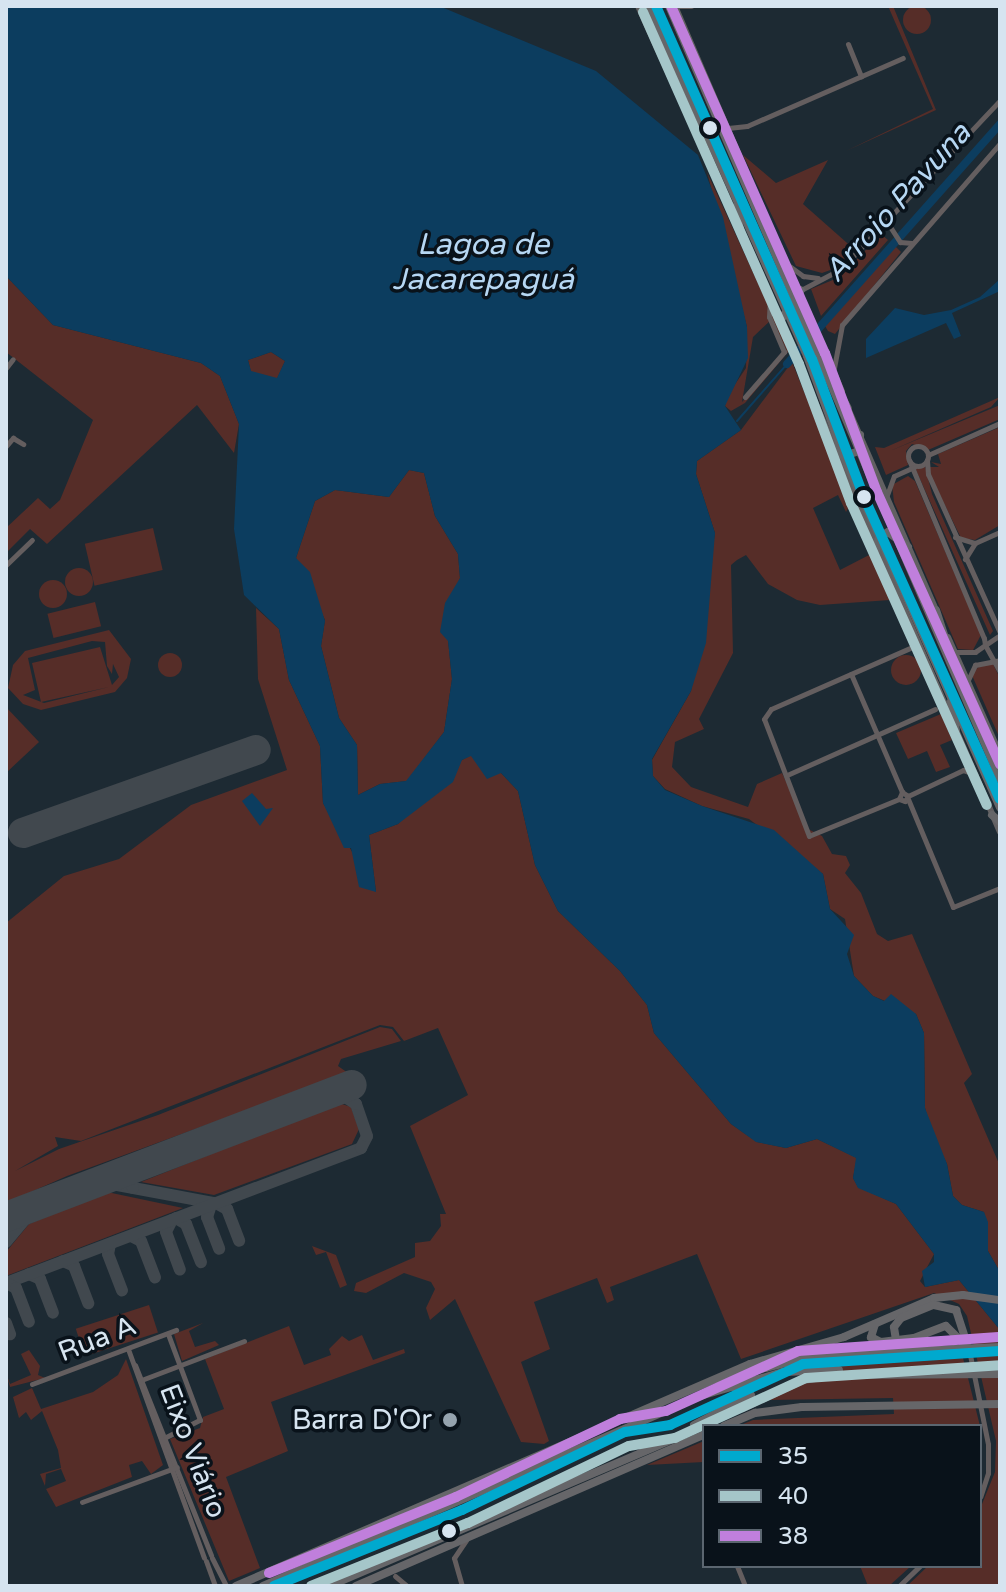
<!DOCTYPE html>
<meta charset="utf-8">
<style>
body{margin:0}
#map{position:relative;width:1006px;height:1592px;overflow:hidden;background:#1d2a33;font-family:"Varela Round",sans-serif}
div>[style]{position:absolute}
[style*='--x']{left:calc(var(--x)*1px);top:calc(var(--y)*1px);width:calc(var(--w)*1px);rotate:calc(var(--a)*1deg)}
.green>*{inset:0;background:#562d28;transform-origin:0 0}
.round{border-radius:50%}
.water>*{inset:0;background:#0c3d5f}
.stream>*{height:2px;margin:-1px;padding:0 1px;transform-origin:1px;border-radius:1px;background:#0c3d5f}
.river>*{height:8px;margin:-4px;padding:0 4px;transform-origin:4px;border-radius:4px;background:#0c3d5f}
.taxiway>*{height:12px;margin:-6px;padding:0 6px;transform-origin:6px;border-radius:6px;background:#41484e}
.runway>*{height:30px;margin:-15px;padding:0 15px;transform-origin:15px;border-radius:15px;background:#41484e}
.minor>*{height:5px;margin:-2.5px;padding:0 2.5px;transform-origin:2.5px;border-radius:2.5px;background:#645e5f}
.minor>.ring{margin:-2.5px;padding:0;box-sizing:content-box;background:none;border:5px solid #645e5f;border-radius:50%}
.major>*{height:6px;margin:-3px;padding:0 3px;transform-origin:3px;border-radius:3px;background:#626062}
.highway>*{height:8px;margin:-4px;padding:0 4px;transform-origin:4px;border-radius:4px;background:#666669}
.highway-bridge>*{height:8px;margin:-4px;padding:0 4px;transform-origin:4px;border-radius:4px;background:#666669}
.bus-1>*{height:10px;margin:-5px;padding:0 5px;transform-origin:5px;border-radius:5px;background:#00a9ce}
.bus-2>*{height:10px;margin:-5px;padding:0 5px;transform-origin:5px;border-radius:5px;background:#a5c6c9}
.bus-3>*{height:10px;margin:-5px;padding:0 5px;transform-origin:5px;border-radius:5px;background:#c07fdc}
.dots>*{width:22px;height:22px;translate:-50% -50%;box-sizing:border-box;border:4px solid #09121a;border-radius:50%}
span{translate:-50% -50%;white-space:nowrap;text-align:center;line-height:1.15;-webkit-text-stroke:7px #09121a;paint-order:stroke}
.street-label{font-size:28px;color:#d6e4f0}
.poi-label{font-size:28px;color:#d6e4f0}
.right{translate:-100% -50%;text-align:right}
.water-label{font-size:30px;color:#b6d7f3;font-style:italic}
.frame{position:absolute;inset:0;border:8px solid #d6e4f0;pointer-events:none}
.legend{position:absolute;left:702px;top:1424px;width:280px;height:144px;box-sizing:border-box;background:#09121a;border:2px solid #5b6670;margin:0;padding:10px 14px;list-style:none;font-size:24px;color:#d6e4f0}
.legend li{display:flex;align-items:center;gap:16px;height:40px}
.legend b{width:40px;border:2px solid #5b6670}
</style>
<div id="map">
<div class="green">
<div style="clip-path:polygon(641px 6px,648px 6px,736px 212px,708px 159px)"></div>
<div style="clip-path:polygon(888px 6px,893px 6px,936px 110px,846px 151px,933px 109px)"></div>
<div class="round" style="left:903px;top:6px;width:28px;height:28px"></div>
<div style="clip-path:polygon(743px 155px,776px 183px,828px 160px,803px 204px,855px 250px,836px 268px,822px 273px,796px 266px)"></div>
<div style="clip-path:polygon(evenodd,707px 172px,789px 351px,745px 403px,731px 411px,725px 406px,727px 396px,746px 368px,747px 327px,707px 172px,772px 319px,787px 352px,742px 402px,753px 337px,772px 319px)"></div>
<div style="clip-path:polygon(881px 234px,888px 240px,821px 316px,811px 289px,840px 277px)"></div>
<div style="clip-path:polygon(895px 246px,901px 252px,835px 334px,828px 331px,825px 326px)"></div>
<div style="clip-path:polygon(6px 276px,53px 325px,201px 363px,220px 376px,239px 424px,234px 453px,197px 405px,47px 544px,30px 529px,8px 551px,6px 528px,38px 498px,50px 509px,60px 500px,93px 420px,6px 352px)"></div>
<div style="clip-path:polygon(271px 352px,285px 361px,277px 379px,251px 372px,248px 360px)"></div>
<div style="clip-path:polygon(792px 362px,850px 505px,846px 512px,838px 495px,813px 508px,840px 570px,871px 554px,890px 600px,820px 605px,797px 600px,768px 584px,746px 555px,737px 560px,731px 565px,733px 653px,699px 719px,704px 729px,675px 742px,672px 767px,691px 787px,748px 807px,757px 784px,782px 773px,808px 829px,822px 836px,832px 854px,846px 856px,850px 865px,845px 873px,861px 893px,877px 934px,888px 941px,912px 934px,972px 1074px,964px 1083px,1000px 1166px,1000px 1272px,988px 1251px,984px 1212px,962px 1205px,953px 1196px,947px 1164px,931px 1131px,925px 1108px,924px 1033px,916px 1014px,873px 996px,854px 976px,845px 919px,830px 909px,823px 874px,749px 819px,702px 806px,665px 789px,653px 776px,652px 760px,691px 691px,715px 533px,696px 474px,697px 461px,741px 430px)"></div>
<div style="clip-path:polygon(1000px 397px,991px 407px,890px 451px,1000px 405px,1000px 419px,928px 450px,912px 444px,906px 451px,908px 465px,886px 475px,875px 447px,884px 448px)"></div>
<div style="clip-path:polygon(1000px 427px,1000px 525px,975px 540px,961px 538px,930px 475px,930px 467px,939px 467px,931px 462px,941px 464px,938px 454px)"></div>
<div style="clip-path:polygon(925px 466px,932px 494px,993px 631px,990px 635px,915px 468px)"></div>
<div style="clip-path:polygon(409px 470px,424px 473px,435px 516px,458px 554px,460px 578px,453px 596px,448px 640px,452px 679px,444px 732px,407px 781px,380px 784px,358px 795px,357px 745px,339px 718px,321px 646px,325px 620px,296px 558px,315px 501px,335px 490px,389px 497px)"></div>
<div style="clip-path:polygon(908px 476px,915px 481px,981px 635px,973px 650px,958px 649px,894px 502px,892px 485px)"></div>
<div style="left:153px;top:528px;width:43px;height:70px;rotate:77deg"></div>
<div class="round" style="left:65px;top:568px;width:28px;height:28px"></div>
<div class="round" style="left:39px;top:580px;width:28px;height:28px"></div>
<div style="left:95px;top:602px;width:25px;height:49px;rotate:76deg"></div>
<div style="clip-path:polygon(256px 608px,279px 629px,289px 680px,320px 746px,323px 803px,376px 892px,369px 835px,398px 824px,462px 760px,471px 755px,501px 773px,518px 791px,535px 865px,558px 911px,620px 971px,647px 1005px,654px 1033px,731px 1124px,757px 1142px,786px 1148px,817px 1139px,857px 1158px,853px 1178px,858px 1187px,896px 1204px,934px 1254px,920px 1281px,925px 1287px,959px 1280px,1000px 1330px,1000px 1586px,907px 1586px,928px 1566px,980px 1566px,980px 1509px,995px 1472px,996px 1441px,967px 1316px,959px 1304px,934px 1293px,741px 1359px,697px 1254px,610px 1287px,614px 1300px,607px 1303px,597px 1278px,534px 1302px,550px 1349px,521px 1362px,549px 1441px,544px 1444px,521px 1442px,455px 1299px,430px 1320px,426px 1308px,435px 1289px,431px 1282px,404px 1273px,366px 1293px,354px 1291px,356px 1283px,415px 1257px,415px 1243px,430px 1241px,441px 1226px,440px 1214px,446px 1214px,410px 1126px,468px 1095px,438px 1028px,404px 1041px,393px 1027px,380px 1025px,81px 1141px,55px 1137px,58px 1146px,15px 1171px,59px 1149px,158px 1115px,380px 1027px,392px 1029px,401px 1041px,341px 1059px,338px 1066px,348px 1073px,67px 1176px,6px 1203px,6px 923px,64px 876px,119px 859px,191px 805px,287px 770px,258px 679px)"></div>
<div style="clip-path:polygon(evenodd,109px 630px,131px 659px,127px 678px,115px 692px,41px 710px,23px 704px,8px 688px,13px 665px,25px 651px,109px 630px,92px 641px,105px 642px,107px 666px,112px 674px,113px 664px,119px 677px,112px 685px,100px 647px,32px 663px,41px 702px,109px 687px,44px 703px,23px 695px,35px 690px,28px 658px,92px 641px)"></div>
<div class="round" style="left:158px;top:653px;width:24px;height:24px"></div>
<div class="round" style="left:891px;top:655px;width:30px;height:30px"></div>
<div style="clip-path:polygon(984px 663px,993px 664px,1000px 678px,1000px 739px,971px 673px)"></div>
<div style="clip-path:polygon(6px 707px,39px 742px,6px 773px)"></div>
<div style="clip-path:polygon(941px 714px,952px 740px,940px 745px,950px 767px,936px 772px,927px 751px,908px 759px,896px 733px)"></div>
<div style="clip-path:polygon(339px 1103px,351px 1107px,359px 1129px,352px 1144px,214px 1195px,141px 1182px)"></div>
<div style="clip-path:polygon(107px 1192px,183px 1208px,6px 1276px,6px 1252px,29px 1224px)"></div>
<div style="clip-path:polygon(312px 1246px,336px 1255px,347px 1285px,340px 1288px,326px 1252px,316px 1255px)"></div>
<div style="left:149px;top:1305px;width:29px;height:77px;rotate:72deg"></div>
<div style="clip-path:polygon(203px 1323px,189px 1331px,195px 1347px,215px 1341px,219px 1345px,182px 1361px,174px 1334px)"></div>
<div style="clip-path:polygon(289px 1326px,304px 1365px,331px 1355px,329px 1349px,342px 1336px,349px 1341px,362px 1335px,373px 1360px,404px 1349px,405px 1353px,271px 1402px,288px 1451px,226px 1477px,260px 1568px,229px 1581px,170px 1439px,200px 1428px,203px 1417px,224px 1409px,205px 1359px)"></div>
<div style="clip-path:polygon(29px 1350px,40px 1366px,38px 1375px,45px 1378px,10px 1387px,6px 1373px,10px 1384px,31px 1375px,21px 1354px)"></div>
<div style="clip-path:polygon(963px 1358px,980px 1426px,738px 1426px,753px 1420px,894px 1414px,893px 1398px,769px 1400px,844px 1363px)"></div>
<div style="clip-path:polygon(126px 1359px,163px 1465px,151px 1474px,142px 1461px,129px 1465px,132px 1477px,56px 1507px,46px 1489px,66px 1481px,61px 1469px,46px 1474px,45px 1486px,40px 1474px,61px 1468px,58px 1450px,42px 1411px,31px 1420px,26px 1412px,19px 1418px,13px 1397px,32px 1388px,41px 1409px,93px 1392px,118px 1375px)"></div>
<div style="clip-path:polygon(704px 1441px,704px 1462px,647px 1465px)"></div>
<div style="clip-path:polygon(860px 1566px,911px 1566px,889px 1586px,868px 1586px)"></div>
</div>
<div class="water">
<div style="clip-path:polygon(evenodd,6px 6px,439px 6px,596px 71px,698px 155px,723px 217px,747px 327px,748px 358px,725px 406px,741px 430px,697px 461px,696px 474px,715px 533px,706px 643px,691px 691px,652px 759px,653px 776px,665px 790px,702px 806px,774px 830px,823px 874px,830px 909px,854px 935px,847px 954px,854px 976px,873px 996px,884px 1001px,891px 994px,916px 1014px,924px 1033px,925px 1108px,947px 1164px,953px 1196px,962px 1205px,984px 1212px,988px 1222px,988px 1251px,1000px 1272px,1000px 1330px,959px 1280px,925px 1287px,922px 1271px,934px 1262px,934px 1254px,896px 1204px,858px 1188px,853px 1178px,856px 1158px,817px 1139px,786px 1148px,756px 1142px,731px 1124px,654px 1033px,647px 1005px,620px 971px,558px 911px,535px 865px,518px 791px,501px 773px,487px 779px,471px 756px,462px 760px,453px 782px,398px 824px,369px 835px,376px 892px,359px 887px,351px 848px,344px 848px,323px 803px,320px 746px,289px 680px,279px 629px,244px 595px,234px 529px,239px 424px,220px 376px,201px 363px,53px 325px,6px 276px,6px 6px,271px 352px,285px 361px,277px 378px,251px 371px,248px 360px,271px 352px,6px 6px,409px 470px,424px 473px,435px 516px,458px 554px,460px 578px,445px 603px,440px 632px,448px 641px,452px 679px,444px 732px,406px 781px,380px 784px,358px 795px,357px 745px,339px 718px,321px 646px,325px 621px,310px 572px,296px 558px,315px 501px,335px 490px,389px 497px,409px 470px)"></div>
<div style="clip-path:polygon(1000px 279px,1000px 291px,952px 313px,961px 336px,954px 339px,946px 323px,866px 358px,866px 339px,895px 308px,924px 315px,951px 310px,980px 297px)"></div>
<div style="clip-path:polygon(252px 793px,266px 809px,273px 808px,260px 826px,242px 801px)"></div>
</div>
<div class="stream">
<div style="--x:737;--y:421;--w:76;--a:-48.7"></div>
</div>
<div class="river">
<div style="--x:787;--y:364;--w:321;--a:-48.4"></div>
</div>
<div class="taxiway">
<div style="--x:89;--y:1185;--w:23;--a:-2"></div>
<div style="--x:112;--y:1184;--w:104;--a:10.6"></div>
<div style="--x:133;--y:1188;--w:13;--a:-122"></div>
<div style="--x:126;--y:1177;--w:16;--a:-43"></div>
<div style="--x:216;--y:1203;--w:13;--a:29"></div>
<div style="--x:227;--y:1209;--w:34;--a:69"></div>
<div style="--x:211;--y:1205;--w:13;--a:108"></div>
<div style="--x:207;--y:1217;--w:34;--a:69"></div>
<div style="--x:176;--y:1218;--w:12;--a:31"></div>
<div style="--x:186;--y:1224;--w:41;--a:68.5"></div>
<div style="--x:172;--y:1220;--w:13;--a:117"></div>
<div style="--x:166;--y:1232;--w:40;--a:69.8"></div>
<div style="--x:131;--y:1236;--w:11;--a:27"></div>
<div style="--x:141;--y:1241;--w:39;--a:69"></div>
<div style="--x:6;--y:1242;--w:50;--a:-49.9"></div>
<div style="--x:110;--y:1244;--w:10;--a:101"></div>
<div style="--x:108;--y:1254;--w:39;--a:69"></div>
<div style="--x:63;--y:1261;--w:12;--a:24"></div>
<div style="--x:74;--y:1266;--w:40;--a:69"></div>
<div style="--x:29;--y:1274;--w:12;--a:24"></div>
<div style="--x:40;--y:1279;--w:36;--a:69"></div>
<div style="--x:6;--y:1283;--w:380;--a:-20.8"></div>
<div style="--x:361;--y:1148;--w:13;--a:-63"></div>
<div style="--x:367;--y:1136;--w:34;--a:-109"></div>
<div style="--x:356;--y:1104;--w:24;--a:-147"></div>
<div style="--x:6;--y:1283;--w:11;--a:27"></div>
<div style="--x:16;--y:1288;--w:36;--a:69"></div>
<div style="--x:6;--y:1323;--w:12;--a:70"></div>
</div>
<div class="runway">
<div style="--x:23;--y:833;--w:247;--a:-19.6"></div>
<div style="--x:6;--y:1217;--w:370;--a:-20.9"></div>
</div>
<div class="minor">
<div style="--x:675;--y:6;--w:16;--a:0"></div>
<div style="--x:848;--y:44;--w:35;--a:68"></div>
<div style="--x:728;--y:128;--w:19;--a:-6"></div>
<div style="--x:747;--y:126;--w:170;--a:-23.6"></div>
<div style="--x:887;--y:222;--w:24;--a:57"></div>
<div style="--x:900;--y:242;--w:12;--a:5"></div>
<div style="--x:788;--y:265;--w:19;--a:36"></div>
<div style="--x:803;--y:276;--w:15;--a:8"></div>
<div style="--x:801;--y:290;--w:45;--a:-27.7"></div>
<div style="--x:841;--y:269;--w:232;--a:-46.7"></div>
<div style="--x:6;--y:368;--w:11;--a:-52"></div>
<div style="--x:834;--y:368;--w:44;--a:-79.5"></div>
<div style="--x:842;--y:325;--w:241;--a:-49"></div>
<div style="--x:745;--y:397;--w:60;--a:-49.1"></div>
<div style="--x:784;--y:352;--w:38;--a:-113"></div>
<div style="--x:769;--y:317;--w:19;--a:-87"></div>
<div class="ring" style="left:908px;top:446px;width:15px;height:15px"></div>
<div style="--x:6;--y:446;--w:11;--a:-49"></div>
<div style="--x:13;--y:438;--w:12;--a:31"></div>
<div style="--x:928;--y:455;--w:79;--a:-24"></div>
<div style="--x:909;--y:460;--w:193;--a:67.2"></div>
<div style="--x:984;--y:638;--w:7;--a:82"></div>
<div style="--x:985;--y:645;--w:12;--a:145"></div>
<div style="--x:975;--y:652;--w:20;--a:180"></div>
<div style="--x:927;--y:460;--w:14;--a:86"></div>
<div style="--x:928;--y:474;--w:175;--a:65.6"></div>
<div style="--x:887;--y:495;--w:20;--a:-70"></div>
<div style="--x:894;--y:476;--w:22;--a:-24"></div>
<div style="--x:955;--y:537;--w:21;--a:17"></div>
<div style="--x:975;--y:543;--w:19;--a:122"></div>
<div style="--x:975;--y:543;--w:27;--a:-24"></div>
<div style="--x:6;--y:565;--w:36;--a:-44"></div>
<div style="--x:1000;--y:635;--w:18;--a:146"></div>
<div style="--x:985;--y:645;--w:31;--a:61"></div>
<div style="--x:851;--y:674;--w:129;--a:66.6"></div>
<div style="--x:902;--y:792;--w:7;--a:34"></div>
<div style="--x:908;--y:796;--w:6;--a:121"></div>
<div style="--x:905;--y:801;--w:6;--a:-162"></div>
<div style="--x:899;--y:799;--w:8;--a:-67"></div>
<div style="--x:968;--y:680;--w:17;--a:-65"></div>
<div style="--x:975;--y:665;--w:25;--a:-11"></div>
<div style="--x:787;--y:775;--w:162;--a:-24"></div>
<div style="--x:908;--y:796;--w:61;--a:-25.3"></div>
<div style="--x:963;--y:770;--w:13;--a:18"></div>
<div style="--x:899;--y:799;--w:97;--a:157.7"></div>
<div style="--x:809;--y:836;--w:125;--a:-111"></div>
<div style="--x:764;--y:719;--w:12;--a:-55"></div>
<div style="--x:771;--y:709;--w:159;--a:-23.7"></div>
<div style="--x:908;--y:799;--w:117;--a:67.4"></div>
<div style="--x:953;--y:907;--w:51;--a:-22"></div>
<div style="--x:128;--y:1349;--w:222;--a:70"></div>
<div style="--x:969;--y:1350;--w:96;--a:78.6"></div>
<div style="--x:988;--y:1444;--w:29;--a:90"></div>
<div style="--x:988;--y:1473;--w:25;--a:108"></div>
<div style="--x:135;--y:1365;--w:205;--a:68.2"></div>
<div style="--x:144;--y:1379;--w:107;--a:-20.8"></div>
<div style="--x:32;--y:1384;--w:154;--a:-20.6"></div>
<div style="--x:166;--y:1437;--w:38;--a:-27"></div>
<div style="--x:200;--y:1420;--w:92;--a:-110.4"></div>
<div style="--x:704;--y:1458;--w:32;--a:90"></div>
<div style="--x:82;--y:1502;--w:101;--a:-20.2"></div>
<div style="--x:212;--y:1558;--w:31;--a:63"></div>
<div style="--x:206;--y:1561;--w:27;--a:70"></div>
<div style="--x:737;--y:1566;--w:22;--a:68"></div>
<div style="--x:395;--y:1576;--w:16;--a:40"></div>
<div style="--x:462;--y:1586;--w:29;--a:-106"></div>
<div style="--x:454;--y:1558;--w:22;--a:-56"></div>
<div style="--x:899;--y:1586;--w:29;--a:-44"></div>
</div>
<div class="major">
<div style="--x:638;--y:6;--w:320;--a:65.6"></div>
<div style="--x:770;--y:297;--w:582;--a:66.74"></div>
<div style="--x:675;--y:6;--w:264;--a:66.8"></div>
<div style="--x:784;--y:259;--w:144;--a:66.3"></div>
<div style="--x:847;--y:406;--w:225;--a:66.4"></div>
<div style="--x:948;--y:637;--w:128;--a:66"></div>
</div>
<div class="highway">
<div style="--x:649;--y:6;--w:384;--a:65.7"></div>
<div style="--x:807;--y:356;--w:115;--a:69.7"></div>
<div style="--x:847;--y:464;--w:376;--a:66"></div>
<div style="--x:669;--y:6;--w:841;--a:66.82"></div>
<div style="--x:737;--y:206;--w:24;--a:83"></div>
<div style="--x:779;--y:248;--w:17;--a:80"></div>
<div style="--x:780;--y:321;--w:37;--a:-56"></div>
<div style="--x:835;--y:385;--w:26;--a:61"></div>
<div style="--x:830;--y:445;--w:18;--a:38"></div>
<div style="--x:844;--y:456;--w:16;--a:-18"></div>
<div style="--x:859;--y:451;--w:16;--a:-86"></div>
<div style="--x:876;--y:550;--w:13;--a:-77"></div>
<div style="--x:879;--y:537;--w:10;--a:-29"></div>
<div style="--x:888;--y:532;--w:25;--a:37"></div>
<div style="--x:936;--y:610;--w:36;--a:72"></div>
<div style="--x:951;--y:702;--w:28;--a:80"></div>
<div style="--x:992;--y:815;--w:11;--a:41"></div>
<div style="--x:934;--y:1305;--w:23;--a:13"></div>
<div style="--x:956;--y:1310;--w:35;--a:72"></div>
<div style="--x:875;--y:1324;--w:14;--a:107"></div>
<div style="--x:871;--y:1337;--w:11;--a:27"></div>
<div style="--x:881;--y:1342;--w:33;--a:-7"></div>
<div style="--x:914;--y:1338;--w:34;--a:-21"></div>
<div style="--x:946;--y:1326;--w:33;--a:45"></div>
<div style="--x:719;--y:1382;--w:48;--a:-16.9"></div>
<div style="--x:743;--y:1408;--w:66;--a:-25"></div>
<div style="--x:803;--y:1380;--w:31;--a:-9"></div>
<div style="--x:694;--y:1425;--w:64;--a:-27.8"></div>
<div style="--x:751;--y:1395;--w:9;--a:-122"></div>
<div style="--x:746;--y:1387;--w:11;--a:175"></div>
<div style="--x:724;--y:1426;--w:34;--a:-23"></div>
<div style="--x:755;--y:1413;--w:47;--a:-7.3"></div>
<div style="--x:236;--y:1586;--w:560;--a:-23.36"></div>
<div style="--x:750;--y:1364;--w:98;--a:-16"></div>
<div style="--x:844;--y:1337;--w:98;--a:-23.4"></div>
<div style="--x:934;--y:1298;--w:29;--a:-6"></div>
<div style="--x:963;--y:1295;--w:37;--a:8"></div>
<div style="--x:263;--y:1586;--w:477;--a:-23.5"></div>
<div style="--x:700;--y:1396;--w:86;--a:-16.1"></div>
<div style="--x:783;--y:1372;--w:56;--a:-2"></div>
<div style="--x:329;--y:1586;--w:408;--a:-23.1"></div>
<div style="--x:356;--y:1586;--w:379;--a:-23.5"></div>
</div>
<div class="highway-bridge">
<div style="--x:915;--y:1350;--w:21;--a:-152"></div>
<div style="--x:896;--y:1340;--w:13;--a:-99"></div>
<div style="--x:894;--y:1327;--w:11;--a:-52"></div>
<div style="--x:901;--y:1318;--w:35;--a:-22"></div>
<div style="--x:765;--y:1368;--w:55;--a:-13.8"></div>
<div style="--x:818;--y:1355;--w:182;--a:-2.5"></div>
<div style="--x:929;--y:1369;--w:62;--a:0"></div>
<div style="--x:839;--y:1375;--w:161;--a:-0.4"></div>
<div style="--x:802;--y:1407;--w:198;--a:-0.9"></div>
</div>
<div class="bus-1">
<div style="--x:656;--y:6;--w:386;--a:66.2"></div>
<div style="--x:812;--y:359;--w:147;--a:69.4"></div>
<div style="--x:864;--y:497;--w:331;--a:65.8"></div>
<div style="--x:274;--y:1586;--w:203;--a:-22"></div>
<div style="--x:462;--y:1510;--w:181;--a:-25.6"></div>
<div style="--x:625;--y:1432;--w:46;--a:-8.8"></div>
<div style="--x:670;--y:1425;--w:146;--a:-24.6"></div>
<div style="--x:803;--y:1364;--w:197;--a:-3.8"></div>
</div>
<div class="bus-2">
<div style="--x:643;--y:12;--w:385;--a:66.1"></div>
<div style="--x:799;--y:364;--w:148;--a:69.5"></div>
<div style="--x:851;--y:503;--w:331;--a:65.8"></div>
<div style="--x:311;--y:1586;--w:169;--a:-21.9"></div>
<div style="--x:468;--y:1523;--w:178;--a:-25.6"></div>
<div style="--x:629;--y:1446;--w:47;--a:-9.9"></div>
<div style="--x:675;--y:1438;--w:144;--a:-24.6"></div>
<div style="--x:806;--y:1378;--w:194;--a:-3.8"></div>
</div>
<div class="bus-3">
<div style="--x:671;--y:6;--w:380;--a:66.1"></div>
<div style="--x:825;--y:353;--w:148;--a:69.5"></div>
<div style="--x:877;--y:492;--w:299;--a:65.7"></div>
<div style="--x:269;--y:1573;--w:202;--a:-22.1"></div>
<div style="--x:456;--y:1497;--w:182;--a:-25.4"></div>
<div style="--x:620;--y:1419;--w:47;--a:-9.9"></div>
<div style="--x:666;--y:1411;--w:145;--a:-24.4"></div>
<div style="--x:798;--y:1351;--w:201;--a:-4"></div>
</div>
<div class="dots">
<div style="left:710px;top:128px;background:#d6e4f0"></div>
<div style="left:864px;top:497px;background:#d6e4f0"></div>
<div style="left:450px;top:1420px;background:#95a3ae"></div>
<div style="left:449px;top:1531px;background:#d6e4f0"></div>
</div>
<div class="street-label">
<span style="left:97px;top:1339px;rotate:-21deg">Rua A</span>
<span style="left:193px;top:1451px;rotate:69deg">Eixo Viário</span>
</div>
<div class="poi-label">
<span class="right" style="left:432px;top:1420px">Barra D'Or</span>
</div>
<div class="water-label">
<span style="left:898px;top:203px;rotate:-48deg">Arroio Pavuna</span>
<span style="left:483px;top:262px">Lagoa de<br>Jacarepaguá</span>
</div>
<div class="frame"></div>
<ul class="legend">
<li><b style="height:10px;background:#00a9ce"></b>35</li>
<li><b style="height:10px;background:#a5c6c9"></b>40</li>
<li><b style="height:10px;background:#c07fdc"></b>38</li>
</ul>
</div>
